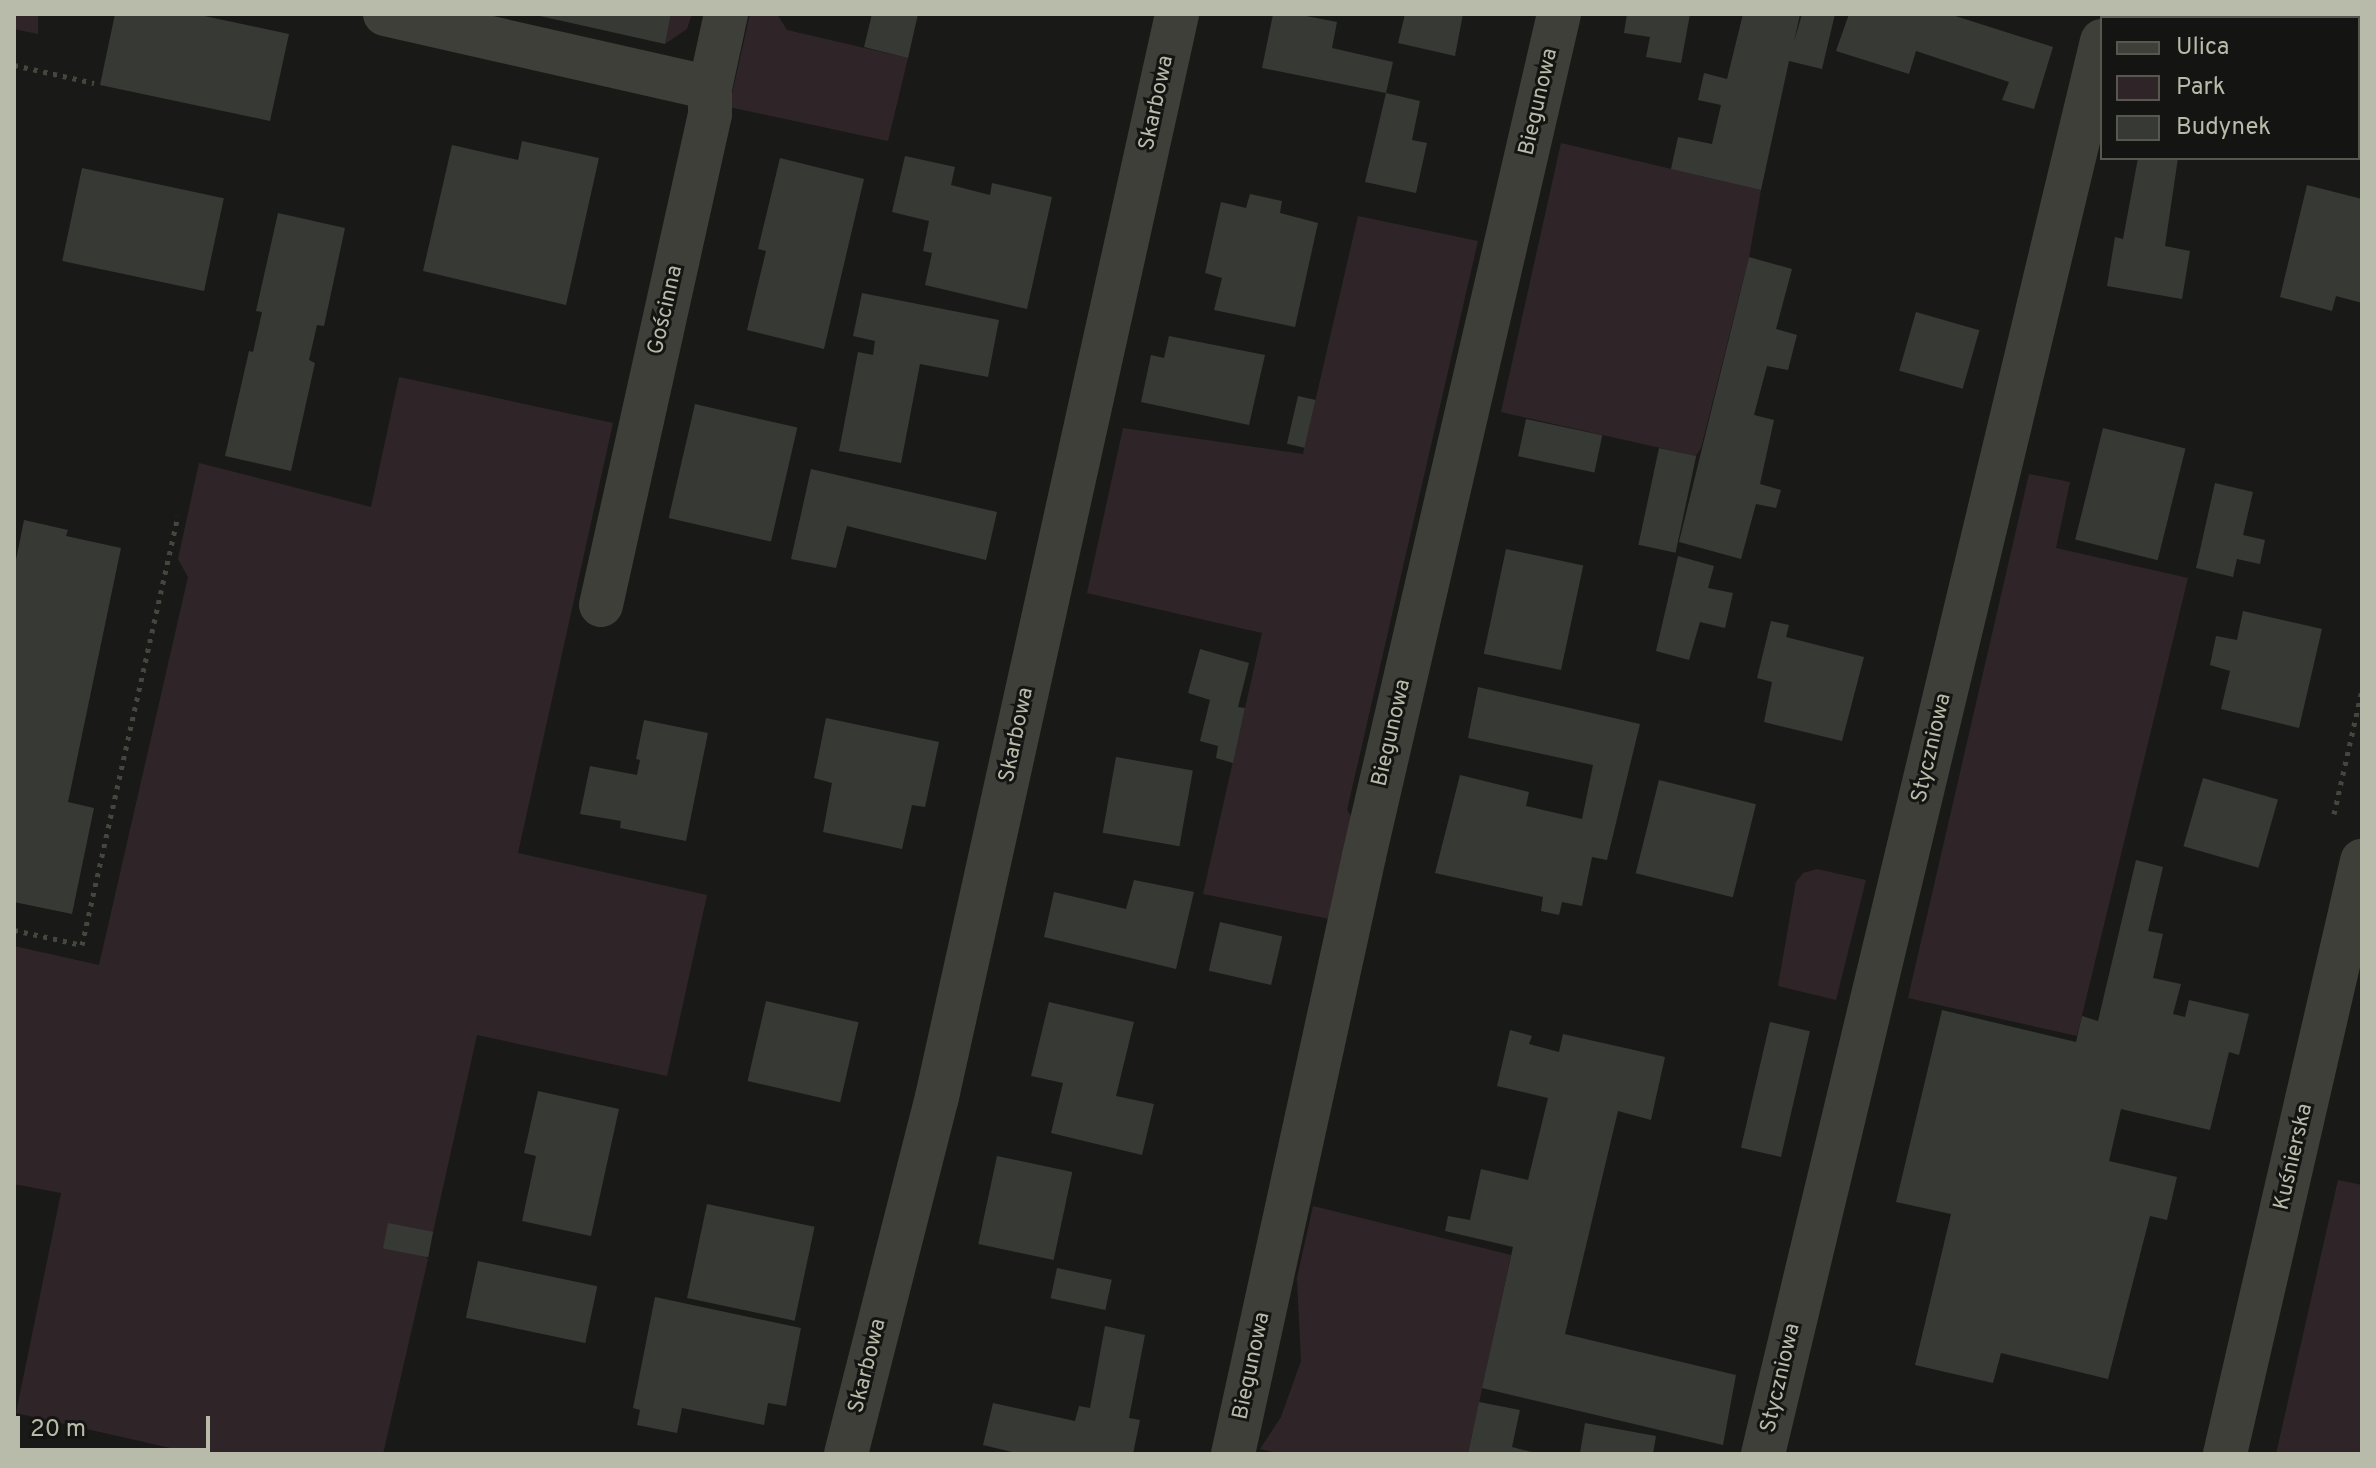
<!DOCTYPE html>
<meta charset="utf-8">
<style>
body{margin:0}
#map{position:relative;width:2376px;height:1468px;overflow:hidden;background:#191a17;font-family:Overpass,sans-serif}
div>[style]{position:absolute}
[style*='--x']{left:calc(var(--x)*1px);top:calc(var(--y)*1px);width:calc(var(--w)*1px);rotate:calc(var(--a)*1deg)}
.green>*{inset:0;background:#2f2529;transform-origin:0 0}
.building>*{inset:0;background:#373934;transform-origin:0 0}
.path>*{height:5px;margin-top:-2.5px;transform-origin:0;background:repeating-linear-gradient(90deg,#45463e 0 4px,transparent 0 10px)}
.minor>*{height:44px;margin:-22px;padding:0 22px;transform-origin:22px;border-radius:22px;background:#3d3f38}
span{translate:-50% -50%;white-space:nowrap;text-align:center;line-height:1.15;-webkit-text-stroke:6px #141512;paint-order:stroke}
.street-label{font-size:22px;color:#b8bba9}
.frame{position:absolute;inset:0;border:16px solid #b8bba9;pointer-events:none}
.legend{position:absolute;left:2100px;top:16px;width:260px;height:144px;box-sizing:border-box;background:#141512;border:2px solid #56574e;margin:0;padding:10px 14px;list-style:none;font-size:24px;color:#b8bba9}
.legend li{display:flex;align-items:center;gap:16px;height:40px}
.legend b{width:40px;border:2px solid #56574e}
.scale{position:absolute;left:16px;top:1416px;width:194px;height:36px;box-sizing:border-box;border:4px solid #b8bba9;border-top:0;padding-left:10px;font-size:24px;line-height:28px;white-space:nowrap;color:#b8bba9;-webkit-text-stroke:6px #141512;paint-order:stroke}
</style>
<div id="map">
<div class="green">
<div style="clip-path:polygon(14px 14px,38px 14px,38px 34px,14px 29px)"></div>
<div style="clip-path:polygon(671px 14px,692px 14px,687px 29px,665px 44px)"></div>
<div style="clip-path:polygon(750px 14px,777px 14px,787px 30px,908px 58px,888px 141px,729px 107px)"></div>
<div style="left:2142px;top:14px;width:179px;height:4px"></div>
<div style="clip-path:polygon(1561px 143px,1761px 190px,1749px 257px,1701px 448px,1696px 456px,1501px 412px)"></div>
<div style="clip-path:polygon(1358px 216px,1478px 241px,1347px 810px,1355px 822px,1330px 919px,1203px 894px,1262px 633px,1087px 593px,1123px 428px,1303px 454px)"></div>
<div style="clip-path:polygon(399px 377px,613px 423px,518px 853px,707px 895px,667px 1076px,477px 1035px,433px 1232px,388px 1224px,428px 1259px,383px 1454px,197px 1454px,16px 1413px,61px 1193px,14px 1184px,14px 946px,99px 965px,188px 577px,178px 559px,199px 463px,371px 507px)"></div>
<div style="clip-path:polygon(2029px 474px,2070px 482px,2056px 548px,2188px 578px,2077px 1036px,1908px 998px)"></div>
<div style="clip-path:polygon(1817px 869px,1866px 880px,1836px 1000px,1778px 986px,1796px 882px,1803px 873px)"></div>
<div style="clip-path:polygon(2338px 1180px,2362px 1185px,2362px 1454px,2276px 1454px)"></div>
<div style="clip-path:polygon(1313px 1206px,1511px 1255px,1468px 1454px,1281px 1454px,1260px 1449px,1281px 1417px,1301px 1361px,1297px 1278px)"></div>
</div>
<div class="building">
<div style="clip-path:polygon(115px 14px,195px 14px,289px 34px,270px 121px,100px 85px)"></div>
<div style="clip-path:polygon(531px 14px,671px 14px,665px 44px)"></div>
<div style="clip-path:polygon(872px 14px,918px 14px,908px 58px,864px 47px)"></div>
<div style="clip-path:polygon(1273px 14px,1296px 14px,1337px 22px,1332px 48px,1393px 62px,1386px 93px,1420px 101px,1412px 140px,1427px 143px,1416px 193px,1365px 182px,1386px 93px,1262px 68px)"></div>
<div style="clip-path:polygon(1405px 14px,1463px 14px,1455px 56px,1398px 43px)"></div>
<div style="clip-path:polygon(1627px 14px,1690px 14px,1681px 63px,1646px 57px,1650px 37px,1624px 33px)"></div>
<div style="clip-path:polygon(1743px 14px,1800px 14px,1794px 42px,1802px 14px,1835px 14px,1822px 69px,1789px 61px,1761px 190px,1671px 169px,1678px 137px,1712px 144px,1721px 105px,1698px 100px,1704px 73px,1727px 79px)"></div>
<div style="clip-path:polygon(1849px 14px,1949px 14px,2053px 47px,2034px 109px,2002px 100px,2009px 82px,1916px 51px,1909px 74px,1836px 51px)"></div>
<div style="clip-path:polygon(2360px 14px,2362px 14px,2362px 50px,2358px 49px)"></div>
<div style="clip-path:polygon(522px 141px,599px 158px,566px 305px,423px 271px,452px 145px,518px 160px)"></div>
<div style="clip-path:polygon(905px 156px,955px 167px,951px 185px,990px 195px,992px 183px,1052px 197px,1027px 309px,925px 285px,932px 253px,923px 251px,929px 221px,892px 212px)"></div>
<div style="clip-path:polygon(780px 158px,864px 179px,824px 349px,747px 330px,766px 251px,758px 249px)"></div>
<div style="clip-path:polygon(2138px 158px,2178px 158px,2165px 246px,2190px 251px,2182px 299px,2107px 286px,2115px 237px,2123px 239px)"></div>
<div style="left:82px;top:168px;width:145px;height:95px;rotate:12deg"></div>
<div style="clip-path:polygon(2307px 185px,2362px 199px,2362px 303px,2336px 296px,2332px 311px,2280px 297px)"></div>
<div style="clip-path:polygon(1250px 194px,1282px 201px,1280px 213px,1318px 223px,1295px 327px,1214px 310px,1222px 278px,1205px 273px,1221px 202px,1246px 208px)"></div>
<div style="clip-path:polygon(278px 213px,345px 228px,324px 326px,317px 325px,309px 360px,315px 363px,291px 471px,225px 456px,249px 351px,253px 352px,262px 312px,256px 311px)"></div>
<div style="clip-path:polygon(1749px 257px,1792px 269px,1776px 329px,1797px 335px,1788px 370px,1767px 366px,1754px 415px,1774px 420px,1760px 484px,1781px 490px,1776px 508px,1756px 504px,1741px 559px,1679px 542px)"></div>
<div style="clip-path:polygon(862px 293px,999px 320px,988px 377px,920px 364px,901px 463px,839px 451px,858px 352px,873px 355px,875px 341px,853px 336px)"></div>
<div style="left:1916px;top:312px;width:66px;height:61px;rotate:16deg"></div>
<div style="clip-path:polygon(1169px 336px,1265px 355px,1249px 425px,1141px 402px,1151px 355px,1164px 358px)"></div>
<div style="left:1298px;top:396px;width:18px;height:49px;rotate:13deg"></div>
<div style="left:695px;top:404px;width:105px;height:117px;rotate:13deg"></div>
<div style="left:1526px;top:419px;width:78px;height:38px;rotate:12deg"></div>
<div style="left:2103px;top:428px;width:85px;height:115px;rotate:14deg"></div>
<div style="left:1659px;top:448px;width:38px;height:99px;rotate:12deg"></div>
<div style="clip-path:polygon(811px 469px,997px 512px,986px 560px,847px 526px,836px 568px,791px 559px)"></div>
<div style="clip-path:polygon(2215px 483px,2253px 492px,2243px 535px,2265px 540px,2260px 564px,2237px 559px,2233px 577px,2196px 568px)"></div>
<div style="clip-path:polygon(24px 520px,68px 530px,66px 536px,121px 548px,68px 802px,94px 808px,72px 914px,14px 902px,14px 570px)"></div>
<div style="left:1506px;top:549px;width:79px;height:107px;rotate:12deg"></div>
<div style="clip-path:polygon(1678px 556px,1714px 566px,1708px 588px,1733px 593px,1725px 628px,1700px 622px,1689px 660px,1656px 651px)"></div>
<div style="clip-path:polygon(2243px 611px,2322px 629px,2299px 728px,2221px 709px,2230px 671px,2210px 665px,2216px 636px,2237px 640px)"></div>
<div style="clip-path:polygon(1771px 621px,1789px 625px,1786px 637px,1864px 657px,1842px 741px,1764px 722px,1772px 682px,1757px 678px)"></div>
<div style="clip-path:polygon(1200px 649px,1249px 663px,1238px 707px,1245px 708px,1233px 763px,1216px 758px,1218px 746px,1200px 741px,1210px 700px,1188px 693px)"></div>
<div style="clip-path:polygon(1478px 687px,1640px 724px,1607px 860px,1592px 857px,1582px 906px,1562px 902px,1559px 915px,1541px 911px,1543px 897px,1435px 873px,1460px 775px,1529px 792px,1526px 806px,1582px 819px,1593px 765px,1468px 738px)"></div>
<div style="clip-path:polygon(826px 718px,939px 742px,925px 807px,912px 805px,902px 849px,823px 832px,832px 783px,814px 778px)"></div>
<div style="clip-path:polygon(644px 720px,708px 733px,686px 841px,620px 828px,621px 821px,580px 814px,590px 766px,637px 775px,640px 760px,636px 759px)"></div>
<div style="left:1116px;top:757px;width:78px;height:77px;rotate:10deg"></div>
<div style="left:2203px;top:778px;width:78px;height:71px;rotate:16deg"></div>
<div style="left:1659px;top:780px;width:100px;height:96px;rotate:14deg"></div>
<div style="clip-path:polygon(2136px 860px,2163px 867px,2148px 931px,2163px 934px,2153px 978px,2181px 984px,2173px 1014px,2185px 1017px,2189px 1000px,2249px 1014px,2239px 1055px,2229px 1052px,2210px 1130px,2121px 1109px,2109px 1161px,2177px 1177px,2167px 1220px,2150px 1216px,2108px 1379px,2001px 1353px,1993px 1383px,1915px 1365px,1951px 1214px,1896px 1202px,1942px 1010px,2076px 1042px,2082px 1016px,2098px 1021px)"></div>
<div style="clip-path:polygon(1134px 880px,1194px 892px,1176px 969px,1044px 937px,1054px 892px,1126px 909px)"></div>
<div style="left:1220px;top:922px;width:64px;height:50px;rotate:13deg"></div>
<div style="left:766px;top:1001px;width:95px;height:82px;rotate:13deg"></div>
<div style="clip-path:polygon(1049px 1002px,1134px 1022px,1116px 1096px,1154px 1104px,1142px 1155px,1051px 1133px,1063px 1083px,1031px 1076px)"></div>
<div style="left:1770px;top:1022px;width:41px;height:129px;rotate:13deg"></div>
<div style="clip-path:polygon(1510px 1030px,1532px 1036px,1529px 1044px,1559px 1052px,1563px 1034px,1665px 1057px,1651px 1120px,1618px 1111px,1565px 1334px,1736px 1375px,1723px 1445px,1482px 1388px,1513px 1247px,1445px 1231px,1448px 1216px,1470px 1220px,1481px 1169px,1528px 1180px,1548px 1098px,1497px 1086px)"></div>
<div style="clip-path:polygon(538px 1091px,619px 1109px,591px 1236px,522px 1221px,536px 1156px,524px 1153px)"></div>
<div style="left:997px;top:1156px;width:77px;height:90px;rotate:12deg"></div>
<div style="left:707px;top:1204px;width:110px;height:96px;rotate:12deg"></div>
<div style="left:388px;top:1223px;width:46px;height:26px;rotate:11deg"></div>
<div style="left:478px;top:1261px;width:122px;height:58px;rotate:12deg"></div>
<div style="left:1057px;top:1268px;width:56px;height:31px;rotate:12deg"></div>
<div style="clip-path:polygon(655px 1297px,801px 1328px,786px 1406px,768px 1403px,764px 1425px,682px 1408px,677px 1433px,637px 1425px,640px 1410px,633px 1408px)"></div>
<div style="clip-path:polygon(1105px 1326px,1145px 1335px,1129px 1418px,1140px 1420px,1133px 1454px,1020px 1454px,983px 1445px,993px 1403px,1075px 1421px,1079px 1406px,1090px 1408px)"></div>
<div style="clip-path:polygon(1479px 1402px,1520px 1410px,1512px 1447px,1539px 1454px,1468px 1454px)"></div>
<div style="clip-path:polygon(1585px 1423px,1656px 1436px,1653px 1454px,1580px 1453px)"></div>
</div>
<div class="path">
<div style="--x:14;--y:65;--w:82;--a:12.7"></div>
<div style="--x:2334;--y:814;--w:127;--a:-77.3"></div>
<div style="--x:14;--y:930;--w:70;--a:12.4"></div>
<div style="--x:82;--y:945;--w:440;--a:-77.4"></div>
</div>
<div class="minor">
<div style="--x:385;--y:14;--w:333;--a:12.8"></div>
<div style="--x:601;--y:605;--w:503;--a:-77.48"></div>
<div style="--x:710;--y:114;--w:26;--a:-90"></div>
<div style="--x:710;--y:88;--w:76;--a:-77.8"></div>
<div style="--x:846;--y:1454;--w:368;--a:-75.7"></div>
<div style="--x:937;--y:1097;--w:1109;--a:-77.5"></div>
<div style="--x:1233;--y:1454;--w:612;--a:-77.64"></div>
<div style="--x:1364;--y:856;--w:864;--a:-76.96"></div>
<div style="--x:1763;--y:1454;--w:1453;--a:-76.51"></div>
<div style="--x:2225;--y:1454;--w:609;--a:-76.99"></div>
</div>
<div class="street-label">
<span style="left:1539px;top:102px;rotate:-77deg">Biegunowa</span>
<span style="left:1157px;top:103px;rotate:-78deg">Skarbowa</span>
<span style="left:666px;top:310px;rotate:-77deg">Gościnna</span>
<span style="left:1392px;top:733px;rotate:-77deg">Biegunowa</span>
<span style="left:1017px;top:735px;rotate:-78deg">Skarbowa</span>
<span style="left:1932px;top:748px;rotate:-77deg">Styczniowa</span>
<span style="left:2294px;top:1157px;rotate:-77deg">Kuśnierska</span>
<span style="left:868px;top:1366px;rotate:-76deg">Skarbowa</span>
<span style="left:1252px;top:1366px;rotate:-78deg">Biegunowa</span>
<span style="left:1781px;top:1378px;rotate:-77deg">Styczniowa</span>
</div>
<div class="frame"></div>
<ul class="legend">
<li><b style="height:10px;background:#3d3f38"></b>Ulica</li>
<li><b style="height:22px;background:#2f2529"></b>Park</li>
<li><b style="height:22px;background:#373934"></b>Budynek</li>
</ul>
<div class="scale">20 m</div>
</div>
